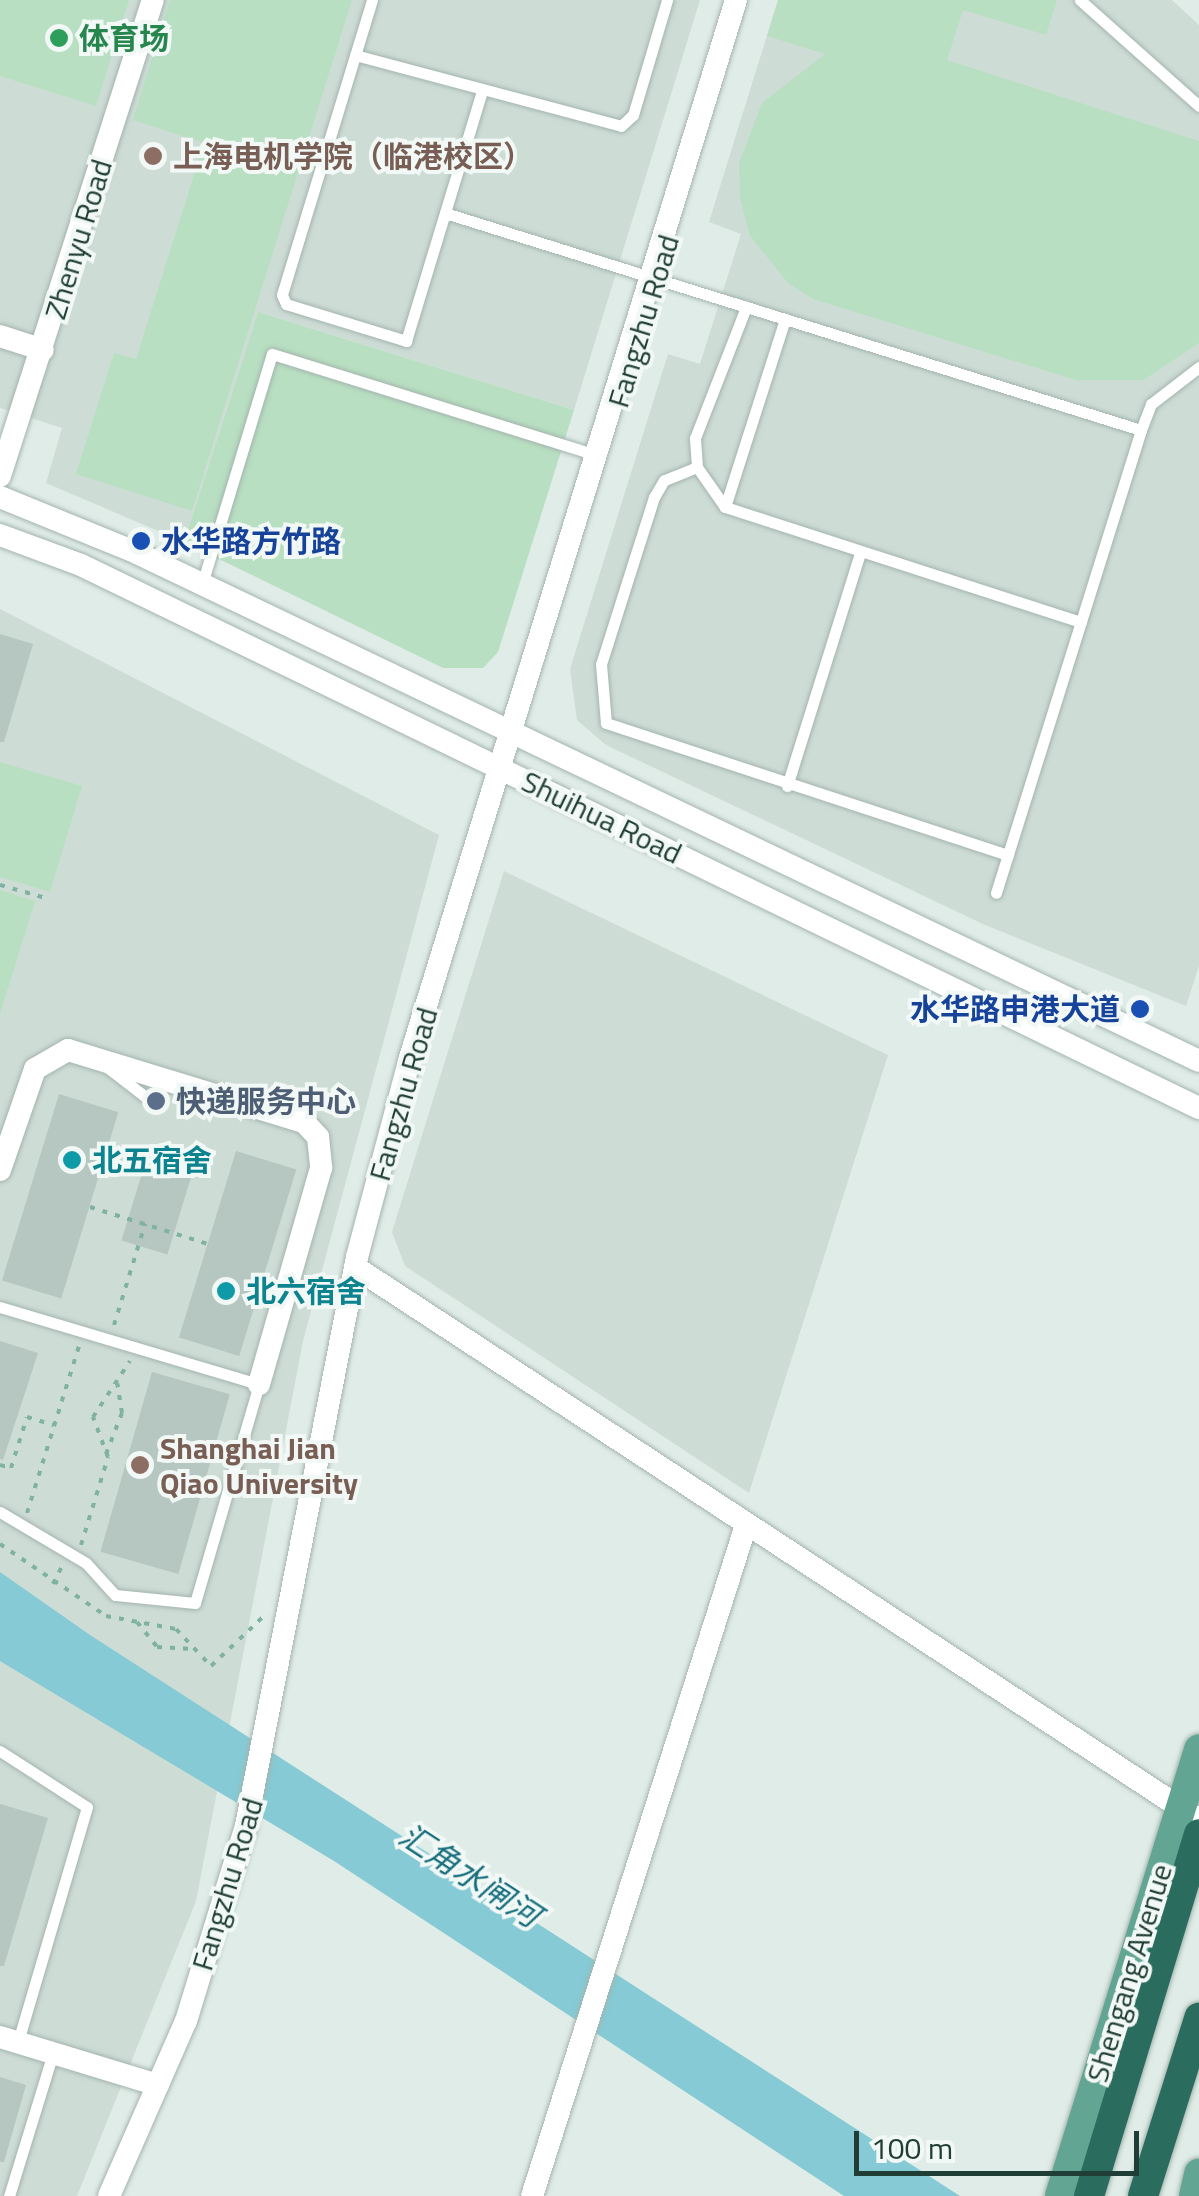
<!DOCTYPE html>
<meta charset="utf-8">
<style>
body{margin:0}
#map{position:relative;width:1199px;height:2196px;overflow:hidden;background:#e0ece7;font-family:"Titillium Web","Noto Sans SC",sans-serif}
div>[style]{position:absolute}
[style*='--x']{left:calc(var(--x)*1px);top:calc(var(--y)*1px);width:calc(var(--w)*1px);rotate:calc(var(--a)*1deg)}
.built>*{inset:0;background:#cedcd6}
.green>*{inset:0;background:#b8dfc1}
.water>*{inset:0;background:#85cad5}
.building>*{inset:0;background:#b5c7c0;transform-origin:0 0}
.path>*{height:4px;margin-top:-2px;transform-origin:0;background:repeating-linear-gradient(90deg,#7fb2a1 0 5px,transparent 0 13px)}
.roads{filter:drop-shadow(0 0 2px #a3b4ae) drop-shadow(0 0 2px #a3b4ae)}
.lane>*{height:11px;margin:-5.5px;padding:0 5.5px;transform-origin:5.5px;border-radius:5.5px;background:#fff}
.street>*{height:22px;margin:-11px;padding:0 11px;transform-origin:11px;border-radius:11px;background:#fff}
.primary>*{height:30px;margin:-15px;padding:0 15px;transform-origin:15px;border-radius:15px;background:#62a592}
.highway>*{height:30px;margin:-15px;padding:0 15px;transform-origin:15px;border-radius:15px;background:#2a6c5d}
.dots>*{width:28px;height:28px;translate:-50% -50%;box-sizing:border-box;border:5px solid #f1f8f5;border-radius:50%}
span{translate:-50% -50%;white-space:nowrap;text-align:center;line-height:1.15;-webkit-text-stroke:8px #f1f8f5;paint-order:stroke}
.leisure-label{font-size:30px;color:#27864d;font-weight:700}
.left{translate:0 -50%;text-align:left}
.education-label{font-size:30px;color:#785e54;font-weight:700}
.street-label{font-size:30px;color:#203e35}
.transit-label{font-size:30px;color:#164399;font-weight:700}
.right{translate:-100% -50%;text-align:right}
.service-label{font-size:30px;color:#4e5e75;font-weight:700}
.culture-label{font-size:30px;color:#0d838f;font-weight:700}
.water-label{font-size:32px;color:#166e7d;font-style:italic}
.scale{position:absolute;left:854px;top:2131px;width:285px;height:45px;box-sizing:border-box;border:5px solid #203e35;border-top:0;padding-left:12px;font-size:30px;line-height:35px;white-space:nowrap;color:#203e35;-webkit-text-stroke:8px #f1f8f5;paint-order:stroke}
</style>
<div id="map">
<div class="built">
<div style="clip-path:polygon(0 0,700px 0,574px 410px,258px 312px,184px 542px,46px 483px,62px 428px,0 408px)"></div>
<div style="clip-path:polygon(778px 0,1172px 0,1199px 25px,1199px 966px,1186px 1006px,985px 925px,606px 745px,577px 720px,570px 669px,668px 354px,700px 364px,741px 234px,709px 222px)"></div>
<div style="clip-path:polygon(0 609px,439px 835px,303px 1341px,196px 1901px,77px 2196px,0 2196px)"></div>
<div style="clip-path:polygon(504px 871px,888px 1055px,749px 1493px,405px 1266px,392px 1232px)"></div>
</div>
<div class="green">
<div style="clip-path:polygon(0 0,129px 0,96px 106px,0 76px)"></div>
<div style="clip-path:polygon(170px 0,352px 0,192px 511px,76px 474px,114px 353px,136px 359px,204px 143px,133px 120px)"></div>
<div style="clip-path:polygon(778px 0,1057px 0,1046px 35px,963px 10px,947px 60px,1199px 141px,1199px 343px,1144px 380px,1076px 380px,813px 299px,788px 283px,750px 236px,740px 198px,739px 163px,762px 103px,825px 54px,767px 36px)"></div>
<div style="clip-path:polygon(258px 312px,574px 410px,498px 652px,483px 668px,443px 668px,184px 542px)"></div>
<div style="clip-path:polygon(0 762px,82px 786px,50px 892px,0 877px)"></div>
<div style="clip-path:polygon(0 890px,35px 901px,0 1014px)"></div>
</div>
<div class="water">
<div style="clip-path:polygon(0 1572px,90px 1635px,960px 2196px,844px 2196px,334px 1861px,0 1661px)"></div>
</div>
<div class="building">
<div style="clip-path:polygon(0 634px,33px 644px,4px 742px,0 742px)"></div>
<div style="left:59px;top:1094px;width:62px;height:195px;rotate:17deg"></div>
<div style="left:151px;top:1144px;width:48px;height:101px;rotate:17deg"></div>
<div style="left:236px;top:1151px;width:63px;height:195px;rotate:17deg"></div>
<div style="clip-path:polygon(0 1341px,38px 1353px,3px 1460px,0 1459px)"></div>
<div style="left:152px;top:1372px;width:81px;height:187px;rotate:16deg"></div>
<div style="clip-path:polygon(0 1804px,48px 1818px,4px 1966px,0 1966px)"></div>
<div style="clip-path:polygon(0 2077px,26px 2085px,4px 2162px,0 2162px)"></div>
</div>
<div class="path">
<div style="--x:0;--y:885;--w:51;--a:15.9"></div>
<div style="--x:90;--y:1207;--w:124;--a:17.4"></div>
<div style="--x:114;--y:1325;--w:106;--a:-72.9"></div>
<div style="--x:106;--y:1454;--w:44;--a:-68.7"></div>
<div style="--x:122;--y:1413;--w:30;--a:-99"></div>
<div style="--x:0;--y:1465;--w:11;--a:15"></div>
<div style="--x:11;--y:1468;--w:53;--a:-72.6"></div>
<div style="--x:27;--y:1417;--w:28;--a:17"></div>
<div style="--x:27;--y:1513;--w:175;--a:-72.7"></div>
<div style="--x:0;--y:1544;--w:128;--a:34.2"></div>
<div style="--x:106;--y:1616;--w:71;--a:10.5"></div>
<div style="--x:176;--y:1629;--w:51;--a:46.6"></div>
<div style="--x:211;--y:1666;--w:77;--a:-43.4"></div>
<div style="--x:81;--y:1545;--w:92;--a:-72.9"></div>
<div style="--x:108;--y:1457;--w:43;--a:-110.6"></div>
<div style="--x:93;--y:1417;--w:67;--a:-56.5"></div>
<div style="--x:53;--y:1584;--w:20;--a:-63"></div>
<div style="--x:137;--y:1622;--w:32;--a:51"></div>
<div style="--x:157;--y:1647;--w:36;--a:3"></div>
</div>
<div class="roads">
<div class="lane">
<div style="--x:372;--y:0;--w:308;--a:107"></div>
<div style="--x:282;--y:295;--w:10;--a:66"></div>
<div style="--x:286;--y:304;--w:126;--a:17.1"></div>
<div style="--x:406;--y:341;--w:258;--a:-73.1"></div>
<div style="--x:1080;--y:0;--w:159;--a:41.7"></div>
<div style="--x:355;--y:55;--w:275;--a:14.9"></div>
<div style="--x:621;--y:126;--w:16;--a:-43"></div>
<div style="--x:633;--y:115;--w:120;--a:-73.5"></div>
<div style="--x:445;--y:213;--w:729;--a:17.32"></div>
<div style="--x:1141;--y:430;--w:485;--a:107.4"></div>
<div style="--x:785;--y:319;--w:197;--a:107.7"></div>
<div style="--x:725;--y:507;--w:374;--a:17.9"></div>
<div style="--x:1141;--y:430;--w:28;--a:-69"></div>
<div style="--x:1151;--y:404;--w:61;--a:-37.6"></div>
<div style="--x:697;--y:467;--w:35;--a:158"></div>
<div style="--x:664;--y:480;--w:20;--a:120"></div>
<div style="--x:654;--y:497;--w:175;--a:107.6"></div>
<div style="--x:601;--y:664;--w:59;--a:85.2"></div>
<div style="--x:606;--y:723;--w:423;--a:18.2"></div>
<div style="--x:725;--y:507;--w:49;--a:-125"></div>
<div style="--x:697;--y:467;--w:29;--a:-94"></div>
<div style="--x:695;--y:438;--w:141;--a:-68.7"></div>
<div style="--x:202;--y:584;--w:240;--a:-73.1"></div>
<div style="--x:272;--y:354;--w:340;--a:17.3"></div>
<div style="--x:787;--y:786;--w:244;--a:-72.6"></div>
<div style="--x:103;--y:1064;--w:56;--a:37.7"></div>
<div style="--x:0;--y:1307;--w:270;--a:16.6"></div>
<div style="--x:259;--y:1384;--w:228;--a:106.3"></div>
<div style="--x:195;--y:1603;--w:80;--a:-174.3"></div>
<div style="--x:115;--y:1595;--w:43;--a:-132.2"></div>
<div style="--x:86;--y:1563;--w:100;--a:-149.3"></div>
<div style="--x:0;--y:1751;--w:103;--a:32.8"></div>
<div style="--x:87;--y:1807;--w:245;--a:106.4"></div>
<div style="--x:9;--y:2196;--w:150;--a:-72.9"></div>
</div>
<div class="street">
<div style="--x:0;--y:336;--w:45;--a:18"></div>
<div style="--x:0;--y:476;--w:500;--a:-72.2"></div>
<div style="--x:0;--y:497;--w:148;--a:22.2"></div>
<div style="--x:137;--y:553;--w:1177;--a:25.56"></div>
<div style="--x:0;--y:535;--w:86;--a:20.3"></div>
<div style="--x:81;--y:565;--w:1243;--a:25.91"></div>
<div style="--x:0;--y:1170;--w:107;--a:-70.9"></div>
<div style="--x:35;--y:1069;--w:38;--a:-30"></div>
<div style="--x:68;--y:1050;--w:247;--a:17"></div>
<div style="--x:304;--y:1122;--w:21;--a:47"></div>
<div style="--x:318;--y:1137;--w:31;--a:84"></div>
<div style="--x:321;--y:1168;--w:225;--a:106"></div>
<div style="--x:355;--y:1267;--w:1009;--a:33.23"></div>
<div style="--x:0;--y:2037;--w:165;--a:16.9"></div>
<div style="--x:109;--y:2196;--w:191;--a:-66.3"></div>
<div style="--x:186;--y:2021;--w:204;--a:-72.9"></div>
<div style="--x:246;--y:1826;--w:580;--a:-78.96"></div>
<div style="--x:357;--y:1257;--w:203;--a:-75.1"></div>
<div style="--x:409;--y:1061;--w:1110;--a:-72.87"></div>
<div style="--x:532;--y:2196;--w:704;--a:-72.31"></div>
</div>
<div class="primary">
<div style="--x:1060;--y:2196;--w:468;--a:-72.7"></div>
<div style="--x:1194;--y:2196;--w:23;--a:-77"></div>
</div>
<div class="highway">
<div style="--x:1089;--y:2196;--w:378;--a:-73.1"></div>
<div style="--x:1143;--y:2196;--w:187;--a:-72.5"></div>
</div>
</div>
<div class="dots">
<div style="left:59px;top:38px;background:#2e9e5b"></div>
<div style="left:153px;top:156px;background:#8d6e63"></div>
<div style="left:141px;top:541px;background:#1a4fb4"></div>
<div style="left:1140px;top:1009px;background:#1a4fb4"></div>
<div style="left:156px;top:1101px;background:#5c6f8a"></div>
<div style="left:72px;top:1160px;background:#0f9aa8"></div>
<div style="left:226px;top:1291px;background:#0f9aa8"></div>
<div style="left:140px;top:1465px;background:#8d6e63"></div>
</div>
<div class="leisure-label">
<span class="left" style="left:79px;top:38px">体育场</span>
</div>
<div class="education-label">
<span class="left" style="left:173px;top:156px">上海电机学院（临港校区）</span>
<span class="left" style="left:160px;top:1465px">Shanghai Jian<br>Qiao University</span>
</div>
<div class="street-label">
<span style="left:78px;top:239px;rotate:-73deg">Zhenyu Road</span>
<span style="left:643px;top:321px;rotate:-73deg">Fangzhu Road</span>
<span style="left:602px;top:817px;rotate:26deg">Shuihua Road</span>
<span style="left:403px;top:1094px;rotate:-74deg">Fangzhu Road</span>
<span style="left:227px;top:1884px;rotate:-73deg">Fangzhu Road</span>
<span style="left:1129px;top:1973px;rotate:-73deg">Shengang Avenue</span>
</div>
<div class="transit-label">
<span class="left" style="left:161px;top:541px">水华路方竹路</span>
<span class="right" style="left:1120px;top:1009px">水华路申港大道</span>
</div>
<div class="service-label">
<span class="left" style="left:176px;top:1101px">快递服务中心</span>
</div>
<div class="culture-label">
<span class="left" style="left:92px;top:1160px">北五宿舍</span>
<span class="left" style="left:246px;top:1291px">北六宿舍</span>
</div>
<div class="water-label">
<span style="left:470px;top:1875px;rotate:33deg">汇角水闸河</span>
</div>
<div class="scale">100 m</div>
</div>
